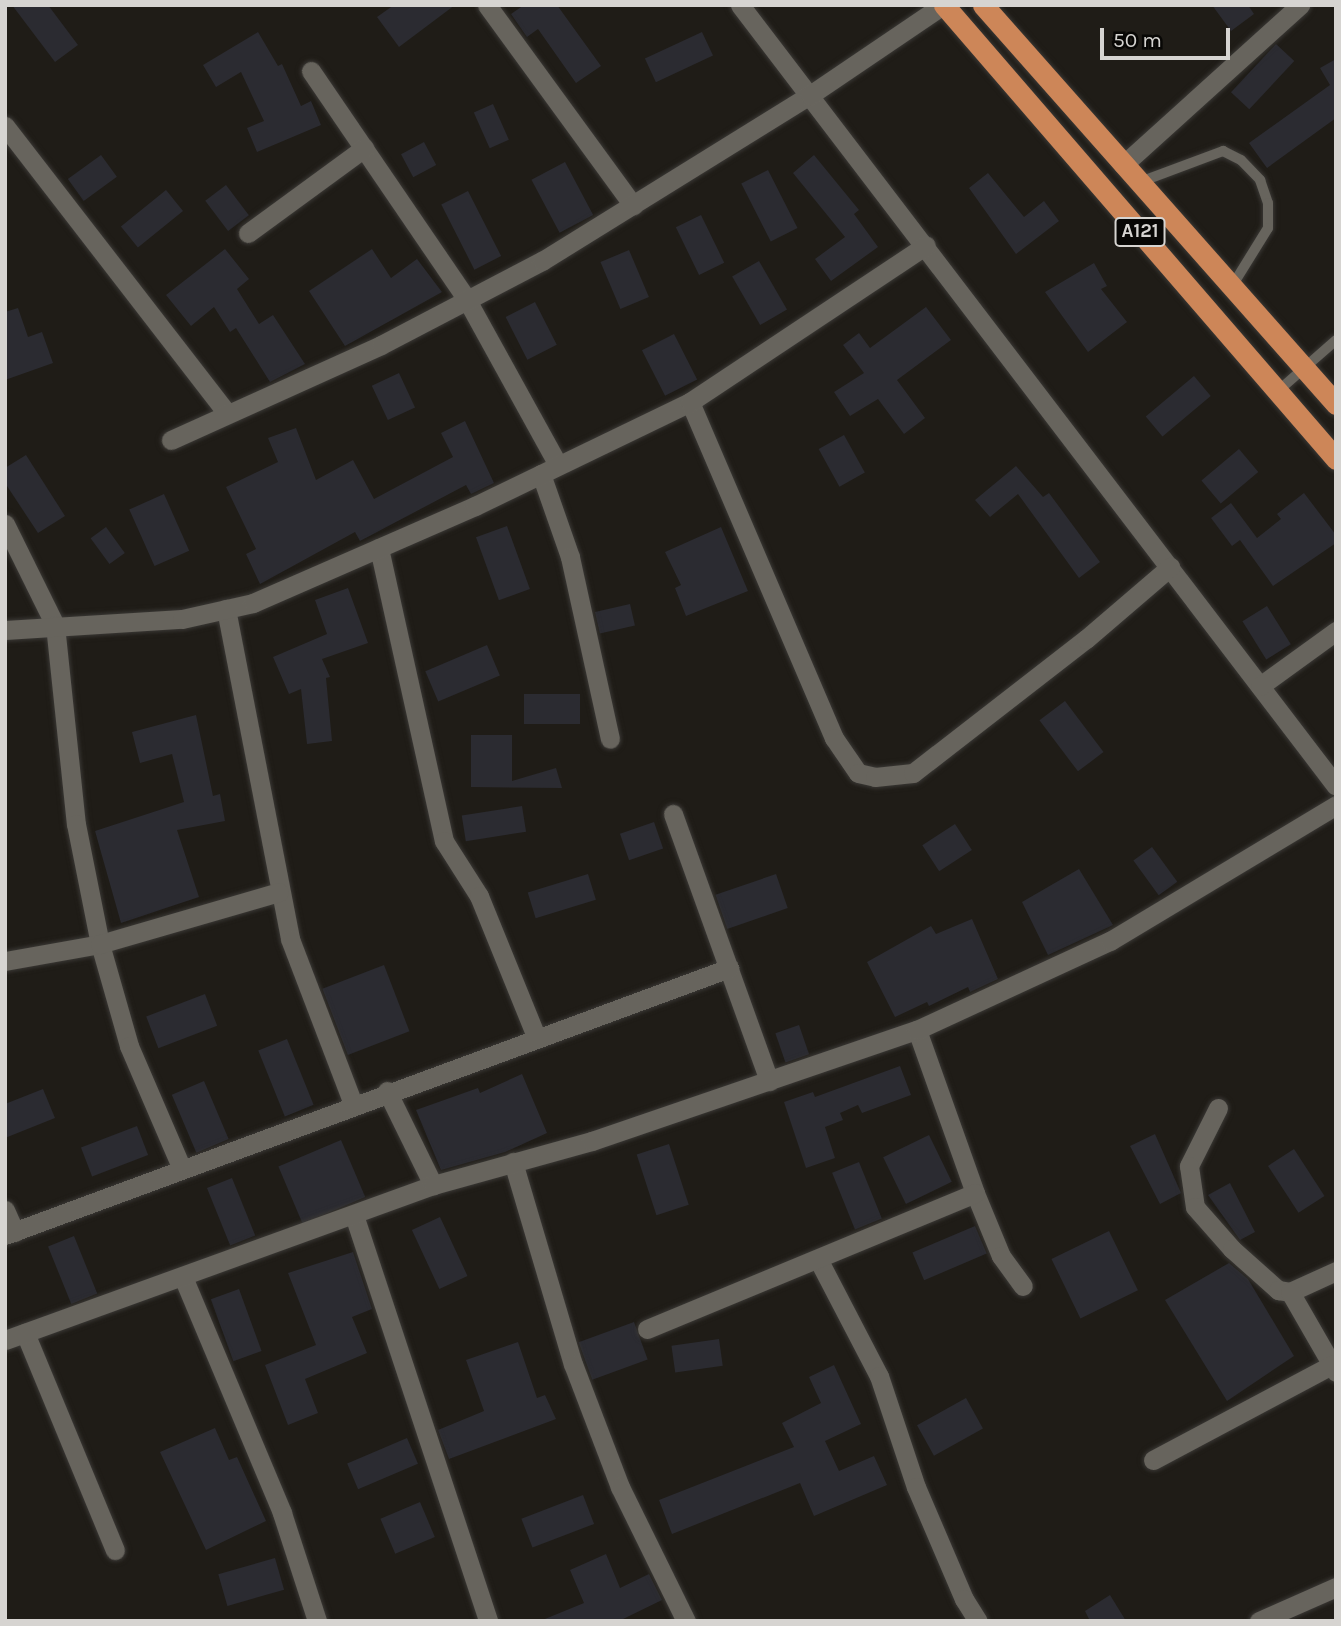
<!DOCTYPE html>
<style>
body{margin:0}
#map{position:relative;width:1341px;height:1626px;overflow:hidden;background:#1f1c17;font-family:Karla,sans-serif}
div>[style]{position:absolute}
[style*='--x']{left:calc(var(--x)*1px);top:calc(var(--y)*1px);width:calc(var(--w)*1px);rotate:calc(var(--a)*1deg)}
.building>*{inset:0;background:#2b2b31;transform-origin:0 0}
.roads{filter:drop-shadow(0 0 2px #3a3835) drop-shadow(0 0 2px #3a3835)}
.lane>*{height:10px;margin:-5px;padding:0 5px;transform-origin:5px;border-radius:5px;background:#67645d}
.street>*{height:19px;margin:-9.5px;padding:0 9.5px;transform-origin:9.5px;border-radius:9.5px;background:#67645d}
.highway>*{height:21px;margin:-10.5px;padding:0 10.5px;transform-origin:10.5px;border-radius:10.5px;background:#cd8658}
span{translate:-50% -50%;white-space:nowrap;text-align:center;line-height:1.15;-webkit-text-stroke:7px #080705;paint-order:stroke}
.shield-label span{padding:2px 5px;background:#080705;border:2px solid;border-radius:5px;-webkit-text-stroke-width:0}
.shield-label{font-size:19px;color:#d6d4d1;font-weight:700}
.frame{position:absolute;inset:0;border:7px solid #d6d4d1;pointer-events:none}
.scale{position:absolute;left:1100px;top:28px;width:130px;height:32px;box-sizing:border-box;border:4px solid #d6d4d1;border-top:0;padding-left:9px;font-size:21px;line-height:24px;white-space:nowrap;color:#d6d4d1;-webkit-text-stroke:5px #080705;paint-order:stroke}
</style>
<div id="map">
<div class="building">
<div style="clip-path:polygon(12px 5px,48px 5px,78px 45px,55px 62px)"></div>
<div style="clip-path:polygon(394px 5px,455px 5px,399px 47px,377px 17px)"></div>
<div style="clip-path:polygon(524px 5px,557px 5px,601px 66px,576px 83px,538px 29px,527px 37px,511px 14px)"></div>
<div style="clip-path:polygon(1212px 5px,1248px 5px,1254px 14px,1231px 31px)"></div>
<div style="clip-path:polygon(258px 32px,278px 66px,282px 64px,301px 106px,311px 101px,321px 125px,257px 152px,247px 128px,264px 121px,241px 72px,216px 87px,203px 65px)"></div>
<div style="left:702px;top:32px;width:26px;height:63px;rotate:65deg"></div>
<div style="left:1276px;top:44px;width:25px;height:66px;rotate:43deg"></div>
<div style="clip-path:polygon(1336px 59px,1336px 118px,1267px 168px,1249px 143px,1330px 85px,1320px 68px)"></div>
<div style="left:493px;top:104px;width:39px;height:21px;rotate:66deg"></div>
<div style="left:424px;top:142px;width:26px;height:26px;rotate:62deg"></div>
<div style="left:101px;top:155px;width:27px;height:41px;rotate:54deg"></div>
<div style="clip-path:polygon(814px 155px,859px 210px,854px 214px,878px 247px,831px 281px,815px 259px,845px 237px,793px 173px)"></div>
<div style="left:565px;top:162px;width:60px;height:38px;rotate:62deg"></div>
<div style="left:768px;top:170px;width:65px;height:30px;rotate:63deg"></div>
<div style="clip-path:polygon(988px 173px,1024px 217px,1044px 201px,1059px 221px,1016px 254px,969px 188px)"></div>
<div style="left:226px;top:185px;width:38px;height:26px;rotate:53deg"></div>
<div style="left:166px;top:190px;width:27px;height:58px;rotate:51deg"></div>
<div style="left:468px;top:191px;width:73px;height:30px;rotate:63deg"></div>
<div style="left:701px;top:215px;width:53px;height:28px;rotate:64deg"></div>
<div style="clip-path:polygon(225px 249px,249px 279px,237px 289px,259px 324px,273px 315px,305px 364px,270px 382px,236px 328px,230px 332px,214px 307px,191px 326px,166px 295px)"></div>
<div style="clip-path:polygon(372px 249px,391px 278px,417px 259px,442px 292px,345px 346px,309px 291px)"></div>
<div style="left:629px;top:250px;width:51px;height:31px;rotate:67deg"></div>
<div style="left:759px;top:261px;width:56px;height:31px;rotate:60deg"></div>
<div style="clip-path:polygon(1094px 263px,1107px 286px,1101px 289px,1127px 322px,1088px 352px,1045px 292px)"></div>
<div style="left:535px;top:302px;width:48px;height:33px;rotate:63deg"></div>
<div style="clip-path:polygon(926px 307px,951px 340px,897px 380px,925px 418px,904px 434px,878px 399px,850px 416px,834px 392px,864px 373px,843px 345px,859px 333px,870px 348px)"></div>
<div style="clip-path:polygon(18px 308px,28px 337px,42px 332px,53px 363px,5px 380px,5px 312px)"></div>
<div style="left:674px;top:334px;width:51px;height:36px;rotate:63deg"></div>
<div style="left:399px;top:373px;width:38px;height:30px;rotate:65deg"></div>
<div style="left:1194px;top:376px;width:26px;height:63px;rotate:50deg"></div>
<div style="clip-path:polygon(465px 421px,494px 483px,471px 494px,466px 485px,360px 541px,355px 532px,260px 584px,246px 554px,256px 549px,226px 487px,278px 462px,268px 438px,296px 428px,316px 480px,353px 460px,374px 499px,453px 457px,441px 433px)"></div>
<div style="left:844px;top:435px;width:43px;height:29px;rotate:61deg"></div>
<div style="left:1239px;top:449px;width:30px;height:49px;rotate:50deg"></div>
<div style="clip-path:polygon(26px 455px,65px 516px,38px 533px,5px 483px,5px 468px)"></div>
<div style="clip-path:polygon(1016px 466px,1043px 497px,1049px 493px,1100px 562px,1079px 578px,1018px 494px,990px 517px,975px 500px)"></div>
<div style="clip-path:polygon(1304px 493px,1336px 535px,1336px 543px,1273px 586px,1240px 540px,1232px 546px,1211px 518px,1231px 503px,1257px 538px,1281px 519px,1277px 514px)"></div>
<div style="left:164px;top:494px;width:62px;height:38px;rotate:66deg"></div>
<div style="left:507px;top:526px;width:67px;height:33px;rotate:70deg"></div>
<div style="left:106px;top:527px;width:32px;height:19px;rotate:54deg"></div>
<div style="clip-path:polygon(721px 527px,748px 591px,686px 616px,675px 588px,681px 585px,665px 552px)"></div>
<div style="clip-path:polygon(348px 588px,368px 643px,322px 659px,330px 677px,326px 678px,332px 741px,307px 744px,301px 689px,289px 694px,273px 657px,327px 634px,315px 600px)"></div>
<div style="left:630px;top:604px;width:22px;height:36px;rotate:77deg"></div>
<div style="left:1267px;top:606px;width:45px;height:29px;rotate:58deg"></div>
<div style="left:487px;top:645px;width:33px;height:67px;rotate:67deg"></div>
<div style="left:524px;top:694px;width:56px;height:30px"></div>
<div style="left:1065px;top:701px;width:64px;height:32px;rotate:53deg"></div>
<div style="clip-path:polygon(196px 715px,213px 796px,220px 794px,225px 821px,177px 830px,199px 897px,121px 923px,95px 831px,184px 802px,172px 754px,140px 763px,132px 732px)"></div>
<div style="clip-path:polygon(471px 735px,512px 735px,512px 781px,556px 768px,562px 788px,471px 787px)"></div>
<div style="left:522px;top:806px;width:26px;height:61px;rotate:81deg"></div>
<div style="left:654px;top:822px;width:28px;height:36px;rotate:71deg"></div>
<div style="left:955px;top:824px;width:31px;height:39px;rotate:57deg"></div>
<div style="left:1152px;top:847px;width:43px;height:23px;rotate:54deg"></div>
<div style="clip-path:polygon(1079px 869px,1113px 925px,1048px 955px,1022px 902px)"></div>
<div style="left:588px;top:874px;width:27px;height:63px;rotate:73deg"></div>
<div style="left:776px;top:874px;width:36px;height:64px;rotate:71deg"></div>
<div style="clip-path:polygon(972px 919px,998px 979px,970px 992px,968px 987px,929px 1006px,927px 1002px,895px 1017px,867px 962px,931px 926px,936px 934px)"></div>
<div style="left:384px;top:965px;width:71px;height:66px;rotate:69deg"></div>
<div style="left:205px;top:994px;width:34px;height:63px;rotate:69deg"></div>
<div style="left:799px;top:1025px;width:31px;height:25px;rotate:71deg"></div>
<div style="left:287px;top:1039px;width:71px;height:31px;rotate:68deg"></div>
<div style="clip-path:polygon(900px 1066px,911px 1095px,862px 1113px,858px 1105px,840px 1113px,843px 1120px,825px 1127px,835px 1158px,806px 1168px,784px 1102px,813px 1092px,815px 1097px)"></div>
<div style="clip-path:polygon(522px 1074px,547px 1133px,505px 1152px,441px 1170px,416px 1110px,478px 1088px,480px 1093px)"></div>
<div style="left:204px;top:1081px;width:63px;height:35px;rotate:67deg"></div>
<div style="clip-path:polygon(43px 1089px,55px 1118px,5px 1138px,5px 1104px)"></div>
<div style="left:137px;top:1126px;width:31px;height:60px;rotate:69deg"></div>
<div style="clip-path:polygon(1155px 1134px,1181px 1193px,1160px 1204px,1130px 1146px)"></div>
<div style="left:929px;top:1135px;width:52px;height:51px;rotate:64deg"></div>
<div style="left:341px;top:1140px;width:62px;height:68px;rotate:67deg"></div>
<div style="left:669px;top:1144px;width:64px;height:34px;rotate:72deg"></div>
<div style="left:1294px;top:1149px;width:56px;height:31px;rotate:57deg"></div>
<div style="left:859px;top:1162px;width:61px;height:29px;rotate:68deg"></div>
<div style="left:232px;top:1178px;width:62px;height:27px;rotate:68deg"></div>
<div style="clip-path:polygon(1230px 1183px,1255px 1232px,1240px 1240px,1208px 1195px)"></div>
<div style="left:440px;top:1217px;width:65px;height:31px;rotate:65deg"></div>
<div style="left:975px;top:1226px;width:30px;height:68px;rotate:67deg"></div>
<div style="left:1109px;top:1231px;width:66px;height:64px;rotate:64deg"></div>
<div style="left:74px;top:1236px;width:62px;height:28px;rotate:68deg"></div>
<div style="clip-path:polygon(353px 1252px,372px 1309px,352px 1317px,367px 1353px,305px 1379px,318px 1413px,288px 1425px,265px 1365px,316px 1345px,288px 1273px)"></div>
<div style="clip-path:polygon(1229px 1263px,1248px 1279px,1294px 1356px,1227px 1401px,1165px 1300px)"></div>
<div style="left:239px;top:1289px;width:66px;height:30px;rotate:70deg"></div>
<div style="left:634px;top:1322px;width:40px;height:59px;rotate:70deg"></div>
<div style="left:719px;top:1339px;width:27px;height:48px;rotate:82deg"></div>
<div style="clip-path:polygon(518px 1342px,537px 1398px,545px 1395px,556px 1419px,449px 1459px,438px 1430px,484px 1411px,466px 1360px)"></div>
<div style="clip-path:polygon(834px 1365px,861px 1424px,825px 1441px,839px 1471px,874px 1456px,887px 1485px,814px 1516px,800px 1483px,672px 1534px,659px 1500px,794px 1447px,782px 1423px,821px 1403px,809px 1377px)"></div>
<div style="left:966px;top:1398px;width:35px;height:56px;rotate:61deg"></div>
<div style="clip-path:polygon(215px 1428px,229px 1460px,237px 1457px,266px 1521px,206px 1550px,160px 1452px)"></div>
<div style="left:407px;top:1438px;width:28px;height:65px;rotate:67deg"></div>
<div style="left:583px;top:1495px;width:31px;height:66px;rotate:69deg"></div>
<div style="left:420px;top:1502px;width:38px;height:43px;rotate:67deg"></div>
<div style="clip-path:polygon(606px 1554px,620px 1588px,649px 1574px,662px 1600px,619px 1621px,540px 1621px,584px 1603px,570px 1570px)"></div>
<div style="left:275px;top:1558px;width:33px;height:59px;rotate:74deg"></div>
<div style="clip-path:polygon(1110px 1595px,1126px 1621px,1090px 1621px,1085px 1611px)"></div>
</div>
<div class="roads">
<div class="lane">
<div style="--x:1140;--y:182;--w:89;--a:-20.5"></div>
<div style="--x:1223;--y:151;--w:20;--a:27"></div>
<div style="--x:1241;--y:160;--w:28;--a:46"></div>
<div style="--x:1260;--y:180;--w:24;--a:71"></div>
<div style="--x:1268;--y:203;--w:25;--a:90"></div>
<div style="--x:1268;--y:228;--w:68;--a:121.8"></div>
<div style="--x:1278;--y:391;--w:77;--a:-41.3"></div>
</div>
<div class="street">
<div style="--x:487;--y:5;--w:248;--a:53.9"></div>
<div style="--x:740;--y:5;--w:982;--a:52.65"></div>
<div style="--x:311;--y:71;--w:277;--a:55.7"></div>
<div style="--x:467;--y:300;--w:188;--a:61.1"></div>
<div style="--x:5;--y:126;--w:361;--a:52.3"></div>
<div style="--x:1123;--y:165;--w:239;--a:-42.1"></div>
<div style="--x:248;--y:233;--w:144;--a:-36.2"></div>
<div style="--x:690;--y:402;--w:366;--a:66.8"></div>
<div style="--x:834;--y:738;--w:42;--a:55.6"></div>
<div style="--x:858;--y:773;--w:17;--a:13"></div>
<div style="--x:875;--y:777;--w:38;--a:-6"></div>
<div style="--x:913;--y:773;--w:219;--a:-37.8"></div>
<div style="--x:1086;--y:639;--w:111;--a:-40.6"></div>
<div style="--x:171;--y:440;--w:230;--a:-24.3"></div>
<div style="--x:381;--y:345;--w:182;--a:-27.6"></div>
<div style="--x:542;--y:261;--w:315;--a:-31.8"></div>
<div style="--x:810;--y:95;--w:161;--a:-34.1"></div>
<div style="--x:541;--y:474;--w:88;--a:70.7"></div>
<div style="--x:570;--y:557;--w:186;--a:77.6"></div>
<div style="--x:5;--y:524;--w:113;--a:63.7"></div>
<div style="--x:55;--y:625;--w:200;--a:84"></div>
<div style="--x:76;--y:824;--w:122;--a:78.7"></div>
<div style="--x:100;--y:944;--w:106;--a:74.1"></div>
<div style="--x:129;--y:1046;--w:132;--a:66.7"></div>
<div style="--x:379;--y:548;--w:300;--a:77.5"></div>
<div style="--x:444;--y:841;--w:65;--a:57.5"></div>
<div style="--x:479;--y:896;--w:154;--a:67.9"></div>
<div style="--x:226;--y:609;--w:336;--a:79"></div>
<div style="--x:290;--y:939;--w:177;--a:69.1"></div>
<div style="--x:5;--y:630;--w:177;--a:-3.6"></div>
<div style="--x:182;--y:619;--w:73;--a:-12.7"></div>
<div style="--x:253;--y:603;--w:242;--a:-23.6"></div>
<div style="--x:475;--y:506;--w:239;--a:-25.8"></div>
<div style="--x:690;--y:402;--w:283;--a:-33.6"></div>
<div style="--x:1260;--y:686;--w:94;--a:-35.9"></div>
<div style="--x:673;--y:814;--w:284;--a:70.2"></div>
<div style="--x:5;--y:961;--w:97;--a:-10.1"></div>
<div style="--x:100;--y:944;--w:186;--a:-16.2"></div>
<div style="--x:917;--y:1030;--w:173;--a:70.4"></div>
<div style="--x:975;--y:1193;--w:68;--a:67.6"></div>
<div style="--x:1001;--y:1256;--w:37;--a:54"></div>
<div style="--x:387;--y:1091;--w:105;--a:63.9"></div>
<div style="--x:1218;--y:1108;--w:65;--a:116.6"></div>
<div style="--x:1189;--y:1166;--w:41;--a:81.7"></div>
<div style="--x:1195;--y:1207;--w:56;--a:48.6"></div>
<div style="--x:1232;--y:1249;--w:62;--a:41.7"></div>
<div style="--x:1278;--y:1290;--w:12;--a:9"></div>
<div style="--x:1290;--y:1292;--w:51;--a:-24.5"></div>
<div style="--x:513;--y:1162;--w:211;--a:73.5"></div>
<div style="--x:573;--y:1364;--w:132;--a:69.1"></div>
<div style="--x:620;--y:1487;--w:149;--a:63.8"></div>
<div style="--x:5;--y:1210;--w:24;--a:66"></div>
<div style="--x:354;--y:1215;--w:428;--a:71.7"></div>
<div style="--x:5;--y:1235;--w:772;--a:-20.24"></div>
<div style="--x:818;--y:1259;--w:132;--a:62.5"></div>
<div style="--x:879;--y:1376;--w:117;--a:71.6"></div>
<div style="--x:916;--y:1487;--w:122;--a:66.8"></div>
<div style="--x:964;--y:1599;--w:26;--a:58"></div>
<div style="--x:183;--y:1277;--w:256;--a:67.2"></div>
<div style="--x:282;--y:1513;--w:114;--a:72"></div>
<div style="--x:1290;--y:1292;--w:92;--a:60.1"></div>
<div style="--x:647;--y:1329;--w:355;--a:-22.5"></div>
<div style="--x:25;--y:1333;--w:235;--a:67.5"></div>
<div style="--x:5;--y:1340;--w:455;--a:-19.9"></div>
<div style="--x:433;--y:1185;--w:165;--a:-15.5"></div>
<div style="--x:592;--y:1141;--w:343;--a:-18.9"></div>
<div style="--x:917;--y:1030;--w:213;--a:-24.8"></div>
<div style="--x:1110;--y:941;--w:264;--a:-31"></div>
<div style="--x:1153;--y:1460;--w:203;--a:-28"></div>
<div style="--x:1259;--y:1621;--w:84;--a:-23.8"></div>
</div>
<div class="highway">
<div style="--x:944;--y:5;--w:600;--a:49.19"></div>
<div style="--x:983;--y:5;--w:533;--a:48.5"></div>
</div>
</div>
<div class="shield-label">
<span style="left:1140px;top:232px">A121</span>
</div>
<div class="frame"></div>
<div class="scale">50 m</div>
</div>
